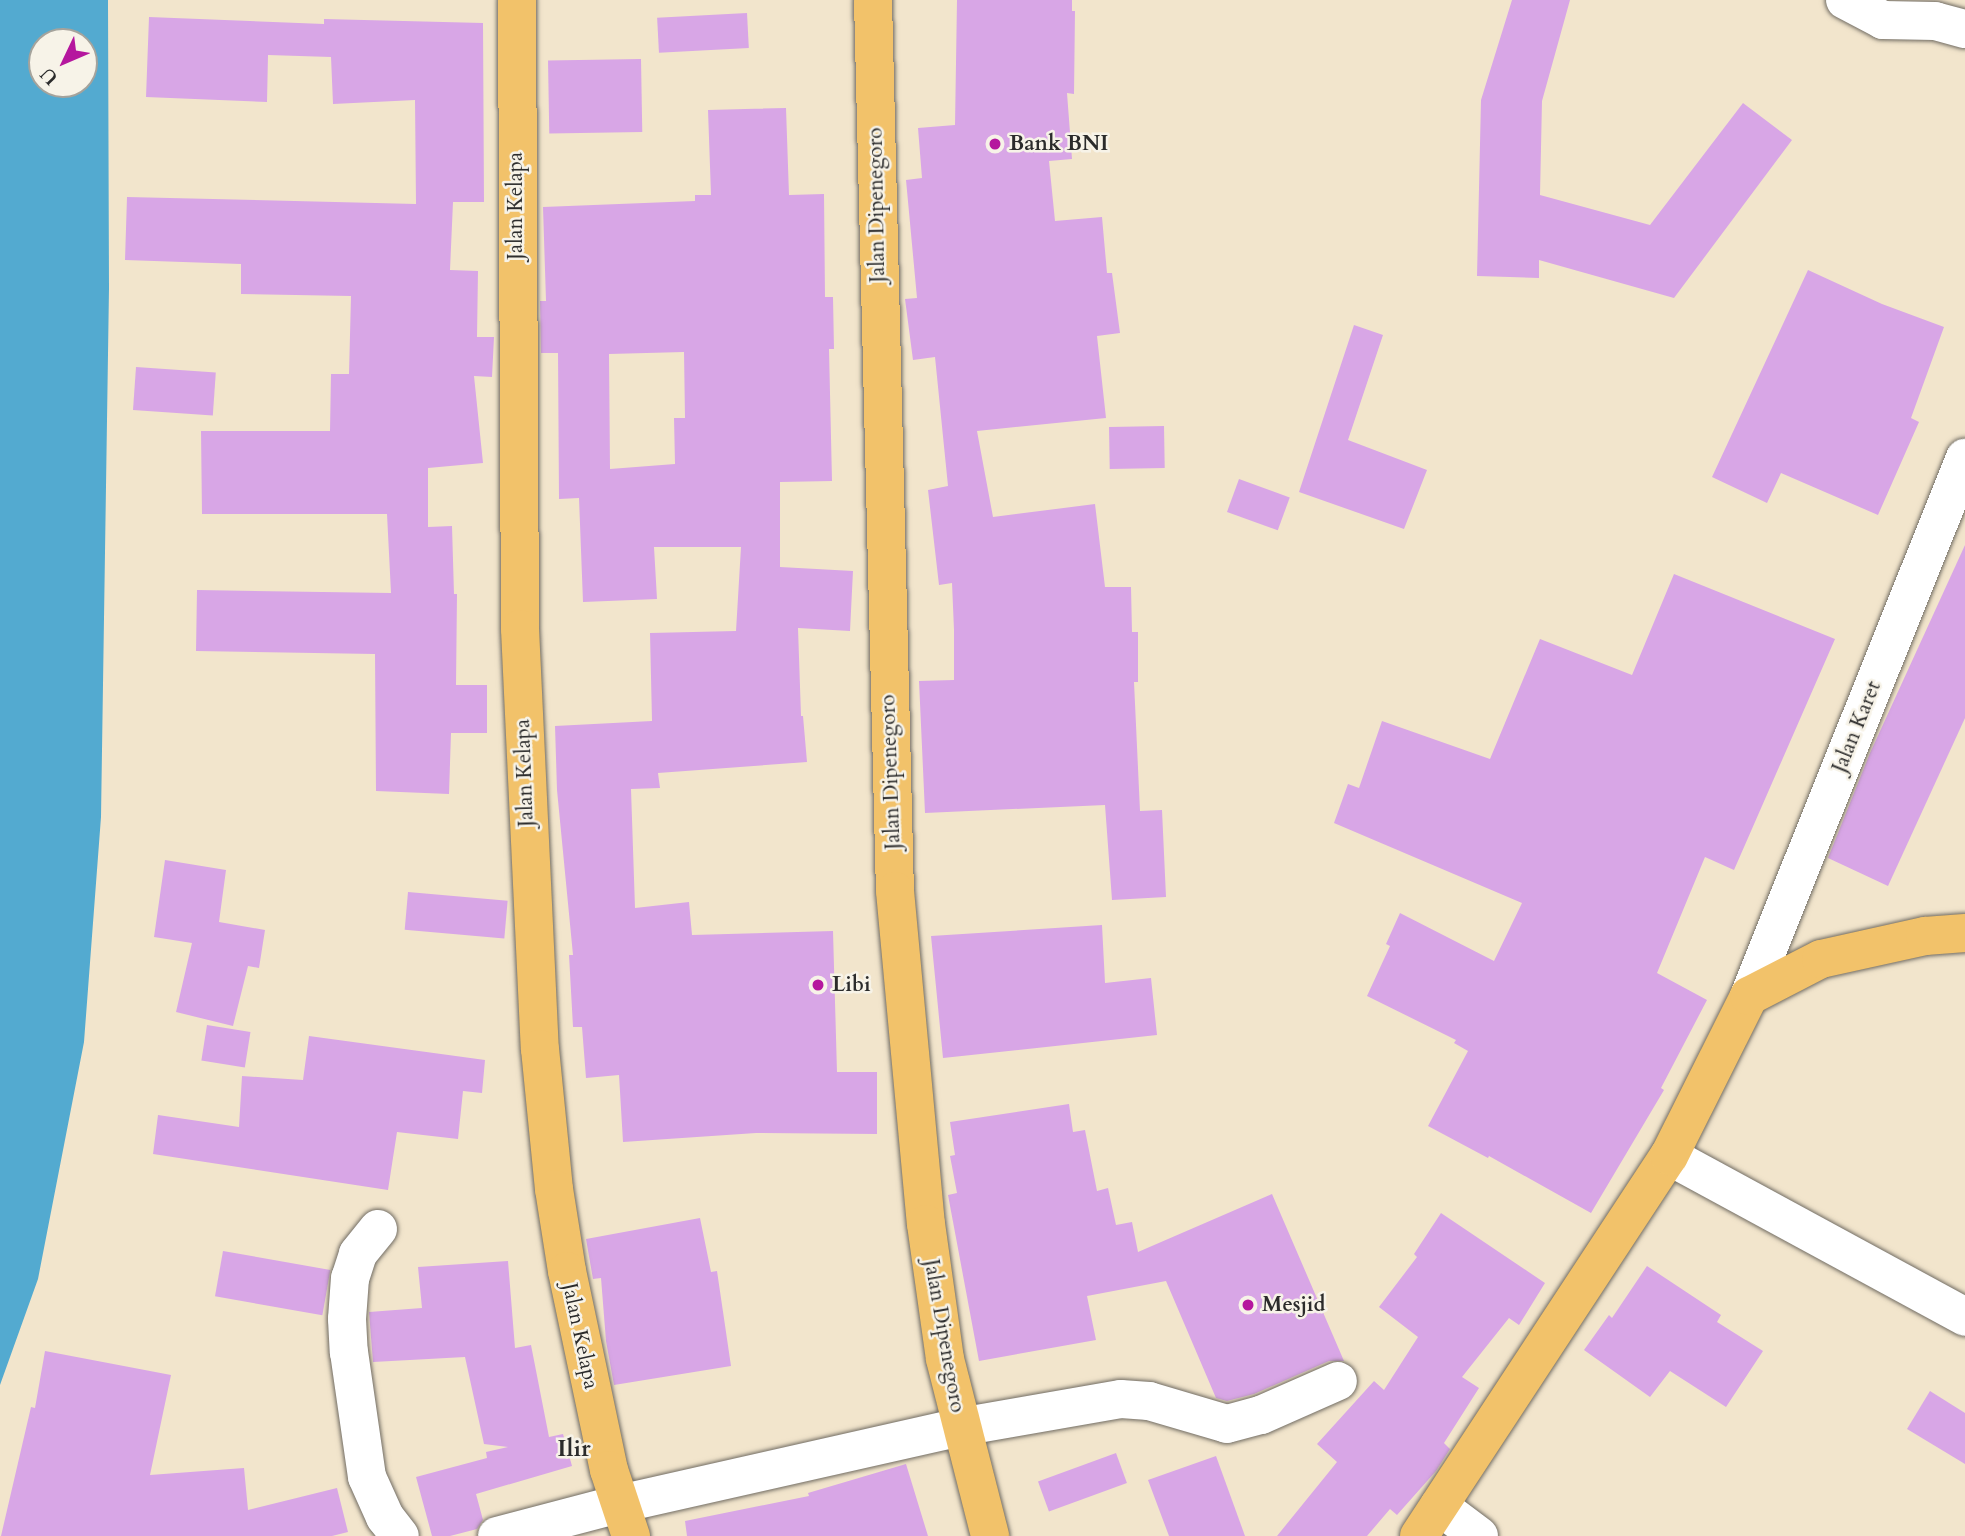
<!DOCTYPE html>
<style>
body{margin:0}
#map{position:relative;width:1965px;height:1536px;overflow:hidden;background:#f2e5cc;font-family:Cardo,serif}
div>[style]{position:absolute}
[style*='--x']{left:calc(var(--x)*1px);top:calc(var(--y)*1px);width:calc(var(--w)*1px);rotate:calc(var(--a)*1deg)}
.water>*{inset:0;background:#53aad0}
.building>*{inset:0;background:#d8a6e6;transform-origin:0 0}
.roads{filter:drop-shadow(0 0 2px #716c63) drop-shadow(0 0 2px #716c63)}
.minor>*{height:38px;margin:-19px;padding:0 19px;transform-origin:19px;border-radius:19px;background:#fff}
.major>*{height:38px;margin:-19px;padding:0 19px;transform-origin:19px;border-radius:19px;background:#f2c26a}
.highway>*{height:38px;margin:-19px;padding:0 19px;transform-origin:19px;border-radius:19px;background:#f2c26a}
.dots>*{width:19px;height:19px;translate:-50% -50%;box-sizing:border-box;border:4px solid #f7f3e8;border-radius:50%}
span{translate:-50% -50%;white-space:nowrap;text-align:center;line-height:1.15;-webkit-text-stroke:5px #f7f3e8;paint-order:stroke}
.poi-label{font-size:21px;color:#2b2b2b;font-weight:700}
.left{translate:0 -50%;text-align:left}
.street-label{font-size:21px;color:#2b2b2b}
.quarter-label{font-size:24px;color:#2b2b2b;font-weight:700}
.north{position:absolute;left:28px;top:28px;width:70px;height:70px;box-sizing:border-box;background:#f7f3e8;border:2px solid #a5a39c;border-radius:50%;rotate:226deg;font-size:19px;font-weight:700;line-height:28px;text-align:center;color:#2b2b2b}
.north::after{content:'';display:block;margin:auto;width:24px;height:32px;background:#b5179e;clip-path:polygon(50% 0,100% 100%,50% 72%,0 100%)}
</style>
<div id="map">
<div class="water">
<div style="clip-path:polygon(evenodd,0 0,108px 0,109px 288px,101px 817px,84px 1042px,38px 1279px,0 1385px,0 0,42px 42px,84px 42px,84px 84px,42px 84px,42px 42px)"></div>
</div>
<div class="building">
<div style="clip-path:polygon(957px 0,1072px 0,1072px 11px,1075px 11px,1074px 94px,1067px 93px,1072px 159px,1049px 161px,1055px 221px,1102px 217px,1107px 273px,1112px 273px,1120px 333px,1097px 336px,1106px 418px,977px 431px,993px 517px,1095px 504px,1105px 587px,1131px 587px,1132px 632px,1138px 632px,1138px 682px,1134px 682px,1140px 811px,1162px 810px,1166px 897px,1112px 900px,1105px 805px,925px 813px,919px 681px,954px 680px,954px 630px,952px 583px,939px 585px,928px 490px,948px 486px,935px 357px,913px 360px,905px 299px,917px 298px,906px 180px,922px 178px,918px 128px,955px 125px)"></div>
<div style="clip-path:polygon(1512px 0,1570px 0,1542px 101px,1540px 195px,1650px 225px,1743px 103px,1792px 140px,1674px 298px,1539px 260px,1539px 278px,1477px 276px,1481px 100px)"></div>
<div style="left:747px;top:13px;width:35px;height:90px;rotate:87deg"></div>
<div style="clip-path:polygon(149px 17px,324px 24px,324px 19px,483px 23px,484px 202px,453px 202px,450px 270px,478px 271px,477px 337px,494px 337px,492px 377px,474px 376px,483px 463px,428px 468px,428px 527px,452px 526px,454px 594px,457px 594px,456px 685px,487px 685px,487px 733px,451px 733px,449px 794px,376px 791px,375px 654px,196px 651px,197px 590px,391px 593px,387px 514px,202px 514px,201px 431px,330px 431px,331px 374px,349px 374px,351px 296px,241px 294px,241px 264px,125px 260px,127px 197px,416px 204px,415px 100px,333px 104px,331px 57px,268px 55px,267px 102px,146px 97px)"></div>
<div style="left:641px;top:59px;width:73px;height:93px;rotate:89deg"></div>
<div style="clip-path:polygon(evenodd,786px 108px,789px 195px,824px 194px,825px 297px,833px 297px,834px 349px,829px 349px,832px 481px,780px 482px,780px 567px,853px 571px,850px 631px,798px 628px,801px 716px,803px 716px,807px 762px,658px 773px,660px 788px,631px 789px,635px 908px,689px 902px,692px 935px,833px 931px,837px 1072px,877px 1072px,877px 1134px,756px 1133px,623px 1142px,619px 1075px,586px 1078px,582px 1027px,573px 1027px,569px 955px,573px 955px,557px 790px,555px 726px,652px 721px,650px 633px,736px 631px,741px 547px,654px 547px,657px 599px,583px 602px,579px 498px,559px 499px,558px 353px,541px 353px,540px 301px,546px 301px,543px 207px,695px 201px,695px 195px,711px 195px,708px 110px,786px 108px,684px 352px,685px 418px,674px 418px,675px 464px,610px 469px,609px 354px,684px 352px)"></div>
<div style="clip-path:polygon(1808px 270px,1882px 304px,1944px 327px,1911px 418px,1919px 422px,1878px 515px,1781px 473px,1767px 503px,1712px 477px)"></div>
<div style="clip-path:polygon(1354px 325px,1383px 335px,1348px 440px,1427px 470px,1404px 529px,1299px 492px)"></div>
<div style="left:136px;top:367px;width:80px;height:43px;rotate:4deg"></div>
<div style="left:1164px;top:426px;width:42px;height:55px;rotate:89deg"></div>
<div style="left:1239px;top:479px;width:54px;height:35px;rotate:20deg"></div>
<div style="clip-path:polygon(1965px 545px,1965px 718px,1888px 886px,1828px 858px,1870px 753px)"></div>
<div style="clip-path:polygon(1674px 574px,1835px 639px,1734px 870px,1705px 857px,1657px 973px,1707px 1000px,1661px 1088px,1664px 1090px,1591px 1213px,1489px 1156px,1488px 1158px,1428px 1126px,1468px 1051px,1454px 1043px,1456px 1040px,1367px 996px,1390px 946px,1386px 944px,1400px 913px,1494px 961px,1522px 903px,1334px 823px,1348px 784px,1359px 788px,1382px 721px,1490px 759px,1540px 639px,1632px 675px)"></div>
<div style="clip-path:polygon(165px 860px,226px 870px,219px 922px,265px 930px,259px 968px,248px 966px,233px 1026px,176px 1012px,192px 943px,154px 937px)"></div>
<div style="left:408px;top:892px;width:100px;height:38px;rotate:5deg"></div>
<div style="clip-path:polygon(1102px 925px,1105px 983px,1151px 978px,1157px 1035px,943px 1058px,931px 936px)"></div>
<div style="left:207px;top:1025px;width:44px;height:36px;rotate:9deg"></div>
<div style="clip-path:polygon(309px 1036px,485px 1060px,482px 1093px,463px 1091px,458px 1139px,397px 1132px,388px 1190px,153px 1154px,158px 1115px,239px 1127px,242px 1076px,303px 1080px)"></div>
<div style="clip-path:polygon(1069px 1104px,1073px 1132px,1085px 1130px,1097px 1191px,1108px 1188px,1116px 1225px,1132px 1222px,1138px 1252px,1272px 1194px,1344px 1361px,1329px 1361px,1254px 1394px,1227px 1401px,1216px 1398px,1166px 1281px,1087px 1296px,1096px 1340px,979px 1361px,948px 1195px,957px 1193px,950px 1156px,955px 1155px,950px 1122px)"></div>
<div style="clip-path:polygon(1441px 1213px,1545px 1283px,1519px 1325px,1509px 1318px,1462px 1377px,1479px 1388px,1444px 1443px,1450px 1449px,1436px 1471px,1397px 1515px,1390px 1509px,1367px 1536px,1277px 1536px,1337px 1462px,1317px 1444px,1374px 1381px,1384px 1390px,1418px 1337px,1379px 1307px,1417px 1257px,1414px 1254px)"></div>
<div style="clip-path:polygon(700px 1218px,711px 1272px,717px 1271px,731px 1366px,614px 1385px,606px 1341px,601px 1278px,593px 1279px,586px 1239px)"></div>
<div style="left:223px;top:1251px;width:109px;height:46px;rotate:10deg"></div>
<div style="clip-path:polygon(508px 1261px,515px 1348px,531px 1345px,549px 1437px,563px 1434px,572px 1466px,476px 1494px,483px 1520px,477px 1529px,450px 1536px,432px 1536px,416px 1477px,487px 1458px,486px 1452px,508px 1447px,484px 1444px,465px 1357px,373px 1362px,369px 1312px,422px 1308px,418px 1267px)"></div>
<div style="clip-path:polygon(1647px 1266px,1721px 1315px,1717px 1322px,1763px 1351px,1726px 1407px,1670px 1371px,1650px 1397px,1584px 1350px,1609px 1315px,1612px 1318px)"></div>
<div style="clip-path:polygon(45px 1351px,171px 1375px,150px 1475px,244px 1468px,248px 1510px,337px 1488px,348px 1532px,332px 1536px,1px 1536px,31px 1407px,35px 1408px)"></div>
<div style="clip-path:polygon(1930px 1391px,1965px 1413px,1965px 1464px,1907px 1429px)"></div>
<div style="left:1116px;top:1453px;width:32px;height:83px;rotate:70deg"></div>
<div style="clip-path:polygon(1216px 1456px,1245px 1536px,1169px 1536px,1148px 1480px)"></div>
<div style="clip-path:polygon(906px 1464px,928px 1536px,687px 1536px,685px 1521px,809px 1496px,808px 1493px)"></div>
</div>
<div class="roads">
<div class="minor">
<div style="--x:1845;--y:0;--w:43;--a:27.8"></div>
<div style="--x:1883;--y:20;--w:52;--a:1.1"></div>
<div style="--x:1935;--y:21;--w:31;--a:15"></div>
<div style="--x:1749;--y:996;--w:580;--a:-68.13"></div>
<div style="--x:1669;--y:1156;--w:337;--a:28.5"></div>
<div style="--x:378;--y:1229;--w:32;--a:129"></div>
<div style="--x:358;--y:1254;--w:25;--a:108"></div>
<div style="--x:350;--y:1278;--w:41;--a:94.2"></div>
<div style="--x:347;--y:1319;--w:33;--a:87"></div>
<div style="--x:349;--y:1352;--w:126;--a:81.8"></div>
<div style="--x:367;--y:1477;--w:44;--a:65.8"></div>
<div style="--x:385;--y:1517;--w:24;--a:52"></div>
<div style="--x:1439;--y:1506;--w:50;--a:36.9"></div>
<div style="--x:497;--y:1536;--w:126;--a:-14.7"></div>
<div style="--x:619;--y:1504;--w:350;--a:-12.7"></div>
<div style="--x:960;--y:1427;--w:163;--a:-9.9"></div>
<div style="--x:1121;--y:1399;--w:28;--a:4"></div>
<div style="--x:1149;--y:1401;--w:81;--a:16.4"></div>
<div style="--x:1227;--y:1424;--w:35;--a:-15"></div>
<div style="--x:1261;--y:1415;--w:84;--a:-23.8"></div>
</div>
<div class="major">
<div style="--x:517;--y:0;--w:629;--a:89.73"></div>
<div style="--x:520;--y:629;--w:420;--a:87.3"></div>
<div style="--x:540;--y:1049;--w:141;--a:84.3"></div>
<div style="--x:554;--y:1189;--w:83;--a:81"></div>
<div style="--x:567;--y:1271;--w:203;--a:78.1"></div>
<div style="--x:609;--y:1470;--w:70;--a:71.6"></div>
<div style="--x:1419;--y:1536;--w:455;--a:-56.7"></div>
<div style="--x:1669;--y:1156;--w:179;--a:-63.4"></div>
<div style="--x:1749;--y:996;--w:81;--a:-27.2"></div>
<div style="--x:1821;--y:959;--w:107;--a:-12.5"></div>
<div style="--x:1925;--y:936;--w:40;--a:-4.3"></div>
</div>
<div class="highway">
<div style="--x:873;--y:0;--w:891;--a:88.59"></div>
<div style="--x:895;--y:891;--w:334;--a:84.7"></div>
<div style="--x:926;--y:1224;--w:136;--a:82"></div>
<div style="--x:945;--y:1359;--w:183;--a:75.7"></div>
</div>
</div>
<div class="dots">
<div style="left:995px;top:144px;background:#b5179e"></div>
<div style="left:818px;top:985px;background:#b5179e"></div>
<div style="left:1248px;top:1305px;background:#b5179e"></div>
</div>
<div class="poi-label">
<span class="left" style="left:1009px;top:144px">Bank BNI</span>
<span class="left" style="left:832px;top:985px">Libi</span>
<span class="left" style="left:1262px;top:1305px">Mesjid</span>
</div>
<div class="street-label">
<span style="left:877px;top:205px;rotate:-91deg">Jalan Dipenegoro</span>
<span style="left:516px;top:206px;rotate:-90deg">Jalan Kelapa</span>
<span style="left:1857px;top:727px;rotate:-68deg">Jalan Karet</span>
<span style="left:891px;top:772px;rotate:-92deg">Jalan Dipenegoro</span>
<span style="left:525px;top:773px;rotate:-92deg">Jalan Kelapa</span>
<span style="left:580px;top:1336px;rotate:78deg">Jalan Kelapa</span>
<span style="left:944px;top:1336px;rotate:80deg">Jalan Dipenegoro</span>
</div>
<div class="quarter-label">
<span style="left:574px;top:1449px">Ilir</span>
</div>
<div class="north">U</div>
</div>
